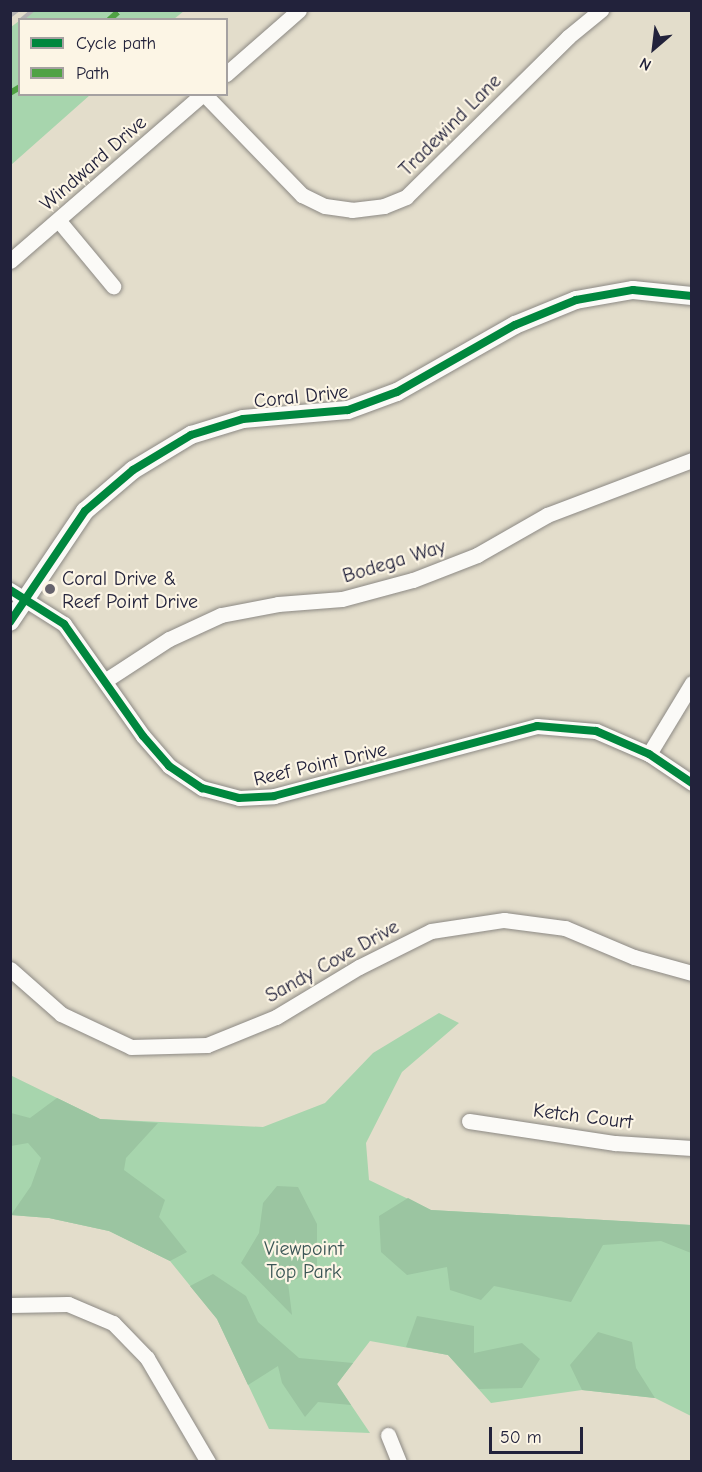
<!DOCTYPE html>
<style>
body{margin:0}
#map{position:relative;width:702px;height:1472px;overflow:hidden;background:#e3ddcb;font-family:"Comic Neue",sans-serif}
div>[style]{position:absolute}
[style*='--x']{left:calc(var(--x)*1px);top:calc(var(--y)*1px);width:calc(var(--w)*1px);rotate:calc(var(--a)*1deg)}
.green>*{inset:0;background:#a7d5ad}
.forest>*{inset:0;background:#9bc5a1}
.roads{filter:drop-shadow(0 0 2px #8c8984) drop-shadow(0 0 2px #8c8984)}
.minor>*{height:15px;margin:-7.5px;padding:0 7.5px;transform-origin:7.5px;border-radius:7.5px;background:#fbfaf7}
.tertiary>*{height:18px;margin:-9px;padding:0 9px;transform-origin:9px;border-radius:9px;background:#fbfaf7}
.rail>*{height:4px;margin:-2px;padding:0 2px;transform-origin:2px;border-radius:2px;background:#b3b2b2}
.quiet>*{height:6px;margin-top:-3px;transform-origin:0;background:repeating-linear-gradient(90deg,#50a245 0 12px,transparent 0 18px)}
.cycleway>*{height:8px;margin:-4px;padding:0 4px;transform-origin:4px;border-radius:4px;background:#00873e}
.dots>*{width:16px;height:16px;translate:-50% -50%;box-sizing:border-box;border:3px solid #fcf5e5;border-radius:50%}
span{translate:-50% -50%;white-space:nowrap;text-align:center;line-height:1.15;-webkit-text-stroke:4.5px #fcf5e5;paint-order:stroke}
.street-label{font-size:20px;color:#22223b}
.poi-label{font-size:20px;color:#22223b}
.left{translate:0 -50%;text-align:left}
.park-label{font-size:20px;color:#3b5656}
.frame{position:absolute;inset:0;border:12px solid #22223b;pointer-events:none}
.legend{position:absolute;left:18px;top:18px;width:210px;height:78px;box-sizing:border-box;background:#fcf5e5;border:2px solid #a5a1a1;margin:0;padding:8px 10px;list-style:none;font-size:18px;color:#22223b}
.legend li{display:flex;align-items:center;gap:12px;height:30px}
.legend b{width:30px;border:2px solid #a5a1a1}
.north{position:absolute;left:624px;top:18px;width:60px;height:60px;-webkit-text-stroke:4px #fcf5e5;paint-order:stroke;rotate:208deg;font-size:16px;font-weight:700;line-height:24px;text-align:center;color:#22223b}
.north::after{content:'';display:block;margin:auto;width:21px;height:27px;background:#22223b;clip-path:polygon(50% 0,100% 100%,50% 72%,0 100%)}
.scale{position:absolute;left:489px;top:1427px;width:94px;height:27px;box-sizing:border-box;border:3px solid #22223b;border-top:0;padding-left:8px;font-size:18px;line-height:21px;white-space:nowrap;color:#22223b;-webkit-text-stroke:4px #fcf5e5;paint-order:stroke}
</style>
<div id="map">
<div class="green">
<div style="clip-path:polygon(33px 10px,184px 10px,184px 11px,174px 19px,21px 19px)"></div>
<div style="clip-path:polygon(19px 21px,20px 94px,90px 95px,11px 165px,11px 27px)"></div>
<div style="clip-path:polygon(439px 1013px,459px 1023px,402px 1072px,366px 1143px,369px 1180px,431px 1210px,691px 1225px,691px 1416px,655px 1398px,582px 1390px,491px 1403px,448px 1355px,370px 1341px,337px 1384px,370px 1433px,269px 1429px,217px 1319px,170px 1261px,109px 1231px,49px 1218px,11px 1215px,10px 1075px,100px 1119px,263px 1127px,325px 1103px,373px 1053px)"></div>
</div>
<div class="forest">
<div style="clip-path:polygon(57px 1098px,100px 1119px,158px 1123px,126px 1158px,124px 1170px,165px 1200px,159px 1217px,187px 1252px,170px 1261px,109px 1231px,49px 1218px,11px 1215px,31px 1186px,41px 1158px,28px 1143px,11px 1146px,11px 1113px,30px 1118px)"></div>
<div style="clip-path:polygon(277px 1186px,298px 1187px,317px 1224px,317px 1269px,288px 1283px,292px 1315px,241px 1263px,259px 1233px,263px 1203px)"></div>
<div style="clip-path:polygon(408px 1198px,431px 1210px,691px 1225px,691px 1253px,661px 1241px,603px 1245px,571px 1302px,494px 1286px,481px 1300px,450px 1290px,447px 1267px,407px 1275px,381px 1252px,379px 1216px)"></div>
<div style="clip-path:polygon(213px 1274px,246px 1296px,258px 1322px,299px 1358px,353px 1363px,337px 1384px,351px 1405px,318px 1402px,305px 1417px,282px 1383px,278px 1366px,248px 1385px,217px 1319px,190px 1286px)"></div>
<div style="clip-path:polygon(417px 1316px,474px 1326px,474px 1353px,522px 1343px,540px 1359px,522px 1388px,479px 1389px,448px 1355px,406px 1347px)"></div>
<div style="clip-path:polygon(598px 1332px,632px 1342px,636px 1368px,655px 1398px,582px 1390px,570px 1365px)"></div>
</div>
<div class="roads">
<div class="minor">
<div style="--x:226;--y:74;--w:97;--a:-41.2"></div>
<div style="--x:204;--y:94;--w:141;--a:45.9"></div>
<div style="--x:302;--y:195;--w:25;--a:26"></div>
<div style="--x:325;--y:206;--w:27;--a:8"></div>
<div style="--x:352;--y:210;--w:32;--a:-7"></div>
<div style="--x:384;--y:206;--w:24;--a:-22"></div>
<div style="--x:406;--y:197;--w:228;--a:-44.6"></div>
<div style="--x:568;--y:37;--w:43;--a:-39.3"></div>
<div style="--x:59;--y:221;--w:85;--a:50.3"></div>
<div style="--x:10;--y:261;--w:255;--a:-40.9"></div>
<div style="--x:10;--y:590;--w:64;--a:32.2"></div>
<div style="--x:64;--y:624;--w:137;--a:54.8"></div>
<div style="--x:143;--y:736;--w:40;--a:49"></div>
<div style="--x:169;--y:766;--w:40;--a:34"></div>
<div style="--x:202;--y:788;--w:38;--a:15"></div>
<div style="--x:239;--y:798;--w:35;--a:-3"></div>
<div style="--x:274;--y:796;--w:272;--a:-14.9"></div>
<div style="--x:537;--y:726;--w:59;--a:4.8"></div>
<div style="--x:596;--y:731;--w:58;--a:23.5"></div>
<div style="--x:649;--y:754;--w:52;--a:34"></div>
<div style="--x:106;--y:680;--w:75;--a:-33.1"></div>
<div style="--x:169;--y:639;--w:57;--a:-24.8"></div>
<div style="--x:221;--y:615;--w:58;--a:-10.9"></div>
<div style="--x:278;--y:604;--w:64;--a:-4.5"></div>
<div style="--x:342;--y:599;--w:73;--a:-15"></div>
<div style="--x:413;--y:580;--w:69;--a:-21.3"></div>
<div style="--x:477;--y:555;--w:81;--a:-29.7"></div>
<div style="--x:547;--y:515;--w:155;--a:-20.8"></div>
<div style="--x:649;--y:754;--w:83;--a:-58.8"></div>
<div style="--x:10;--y:969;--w:68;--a:41.4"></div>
<div style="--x:61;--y:1014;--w:77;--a:25.2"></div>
<div style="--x:131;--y:1047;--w:76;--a:-1.5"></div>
<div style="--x:207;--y:1045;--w:74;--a:-22.1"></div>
<div style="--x:276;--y:1017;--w:97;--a:-31.1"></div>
<div style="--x:359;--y:967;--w:80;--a:-26.6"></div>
<div style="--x:431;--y:931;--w:74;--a:-8.6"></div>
<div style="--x:504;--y:920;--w:62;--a:7.5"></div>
<div style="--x:565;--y:928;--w:75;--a:22.8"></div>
<div style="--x:634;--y:957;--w:60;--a:15.4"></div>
<div style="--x:469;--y:1121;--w:148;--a:8.6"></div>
<div style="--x:615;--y:1143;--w:77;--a:3.7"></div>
<div style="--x:10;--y:1305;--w:58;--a:-1"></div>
<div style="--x:68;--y:1304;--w:49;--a:22.9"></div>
<div style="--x:113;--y:1323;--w:49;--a:45.8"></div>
<div style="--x:147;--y:1358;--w:121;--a:59.6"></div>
<div style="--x:388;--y:1435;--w:29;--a:68"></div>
</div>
<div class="tertiary">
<div style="--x:10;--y:622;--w:134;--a:-56"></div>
<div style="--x:85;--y:511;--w:63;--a:-40.5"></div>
<div style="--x:133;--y:470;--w:68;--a:-31.1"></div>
<div style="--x:191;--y:435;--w:54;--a:-17.1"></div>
<div style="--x:243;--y:419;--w:105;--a:-4.9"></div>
<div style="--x:348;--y:410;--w:52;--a:-20.2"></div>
<div style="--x:397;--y:392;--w:136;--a:-29.6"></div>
<div style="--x:515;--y:325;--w:66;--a:-22.3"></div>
<div style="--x:576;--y:300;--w:58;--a:-10"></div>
<div style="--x:633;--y:290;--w:59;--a:5.8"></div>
</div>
</div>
<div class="rail">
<div style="--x:10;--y:16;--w:10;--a:-37"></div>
<div style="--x:21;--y:20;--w:16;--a:-40"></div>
</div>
<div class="quiet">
<div style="--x:109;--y:20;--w:15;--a:-42"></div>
<div style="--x:10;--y:93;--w:12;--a:-31"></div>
</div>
<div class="cycleway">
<div style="--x:10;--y:590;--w:64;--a:32.2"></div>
<div style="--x:64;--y:624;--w:137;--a:54.8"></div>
<div style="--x:143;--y:736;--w:40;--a:49"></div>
<div style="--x:169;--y:766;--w:40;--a:34"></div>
<div style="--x:202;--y:788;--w:38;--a:15"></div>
<div style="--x:239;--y:798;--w:35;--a:-3"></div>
<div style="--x:274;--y:796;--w:272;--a:-14.9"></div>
<div style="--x:537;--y:726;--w:59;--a:4.8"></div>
<div style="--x:596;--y:731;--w:58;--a:23.5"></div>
<div style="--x:649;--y:754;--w:52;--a:34"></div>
<div style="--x:10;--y:622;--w:134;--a:-56"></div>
<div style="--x:85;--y:511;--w:63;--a:-40.5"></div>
<div style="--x:133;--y:470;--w:68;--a:-31.1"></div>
<div style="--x:191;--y:435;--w:54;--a:-17.1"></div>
<div style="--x:243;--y:419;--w:105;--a:-4.9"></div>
<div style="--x:348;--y:410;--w:52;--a:-20.2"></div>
<div style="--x:397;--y:392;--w:136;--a:-29.6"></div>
<div style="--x:515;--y:325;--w:66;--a:-22.3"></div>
<div style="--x:576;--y:300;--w:58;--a:-10"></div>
<div style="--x:633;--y:290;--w:59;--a:5.8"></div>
</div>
<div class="dots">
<div style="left:50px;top:589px;background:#66636d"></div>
</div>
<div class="street-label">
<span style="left:450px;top:125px;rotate:-45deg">Tradewind Lane</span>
<span style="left:93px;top:163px;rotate:-41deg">Windward Drive</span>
<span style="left:301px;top:396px;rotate:-6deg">Coral Drive</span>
<span style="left:394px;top:561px;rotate:-17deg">Bodega Way</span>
<span style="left:320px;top:764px;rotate:-13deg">Reef Point Drive</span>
<span style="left:332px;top:961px;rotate:-29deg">Sandy Cove Drive</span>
<span style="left:583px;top:1116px;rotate:7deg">Ketch Court</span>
</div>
<div class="poi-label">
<span class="left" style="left:62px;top:590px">Coral Drive &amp;<br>Reef Point Drive</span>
</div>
<div class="park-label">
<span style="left:304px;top:1260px">Viewpoint<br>Top Park</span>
</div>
<div class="frame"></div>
<ul class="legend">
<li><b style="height:8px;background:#00873e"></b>Cycle path</li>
<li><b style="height:8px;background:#50a245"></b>Path</li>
</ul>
<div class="north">N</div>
<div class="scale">50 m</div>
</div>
